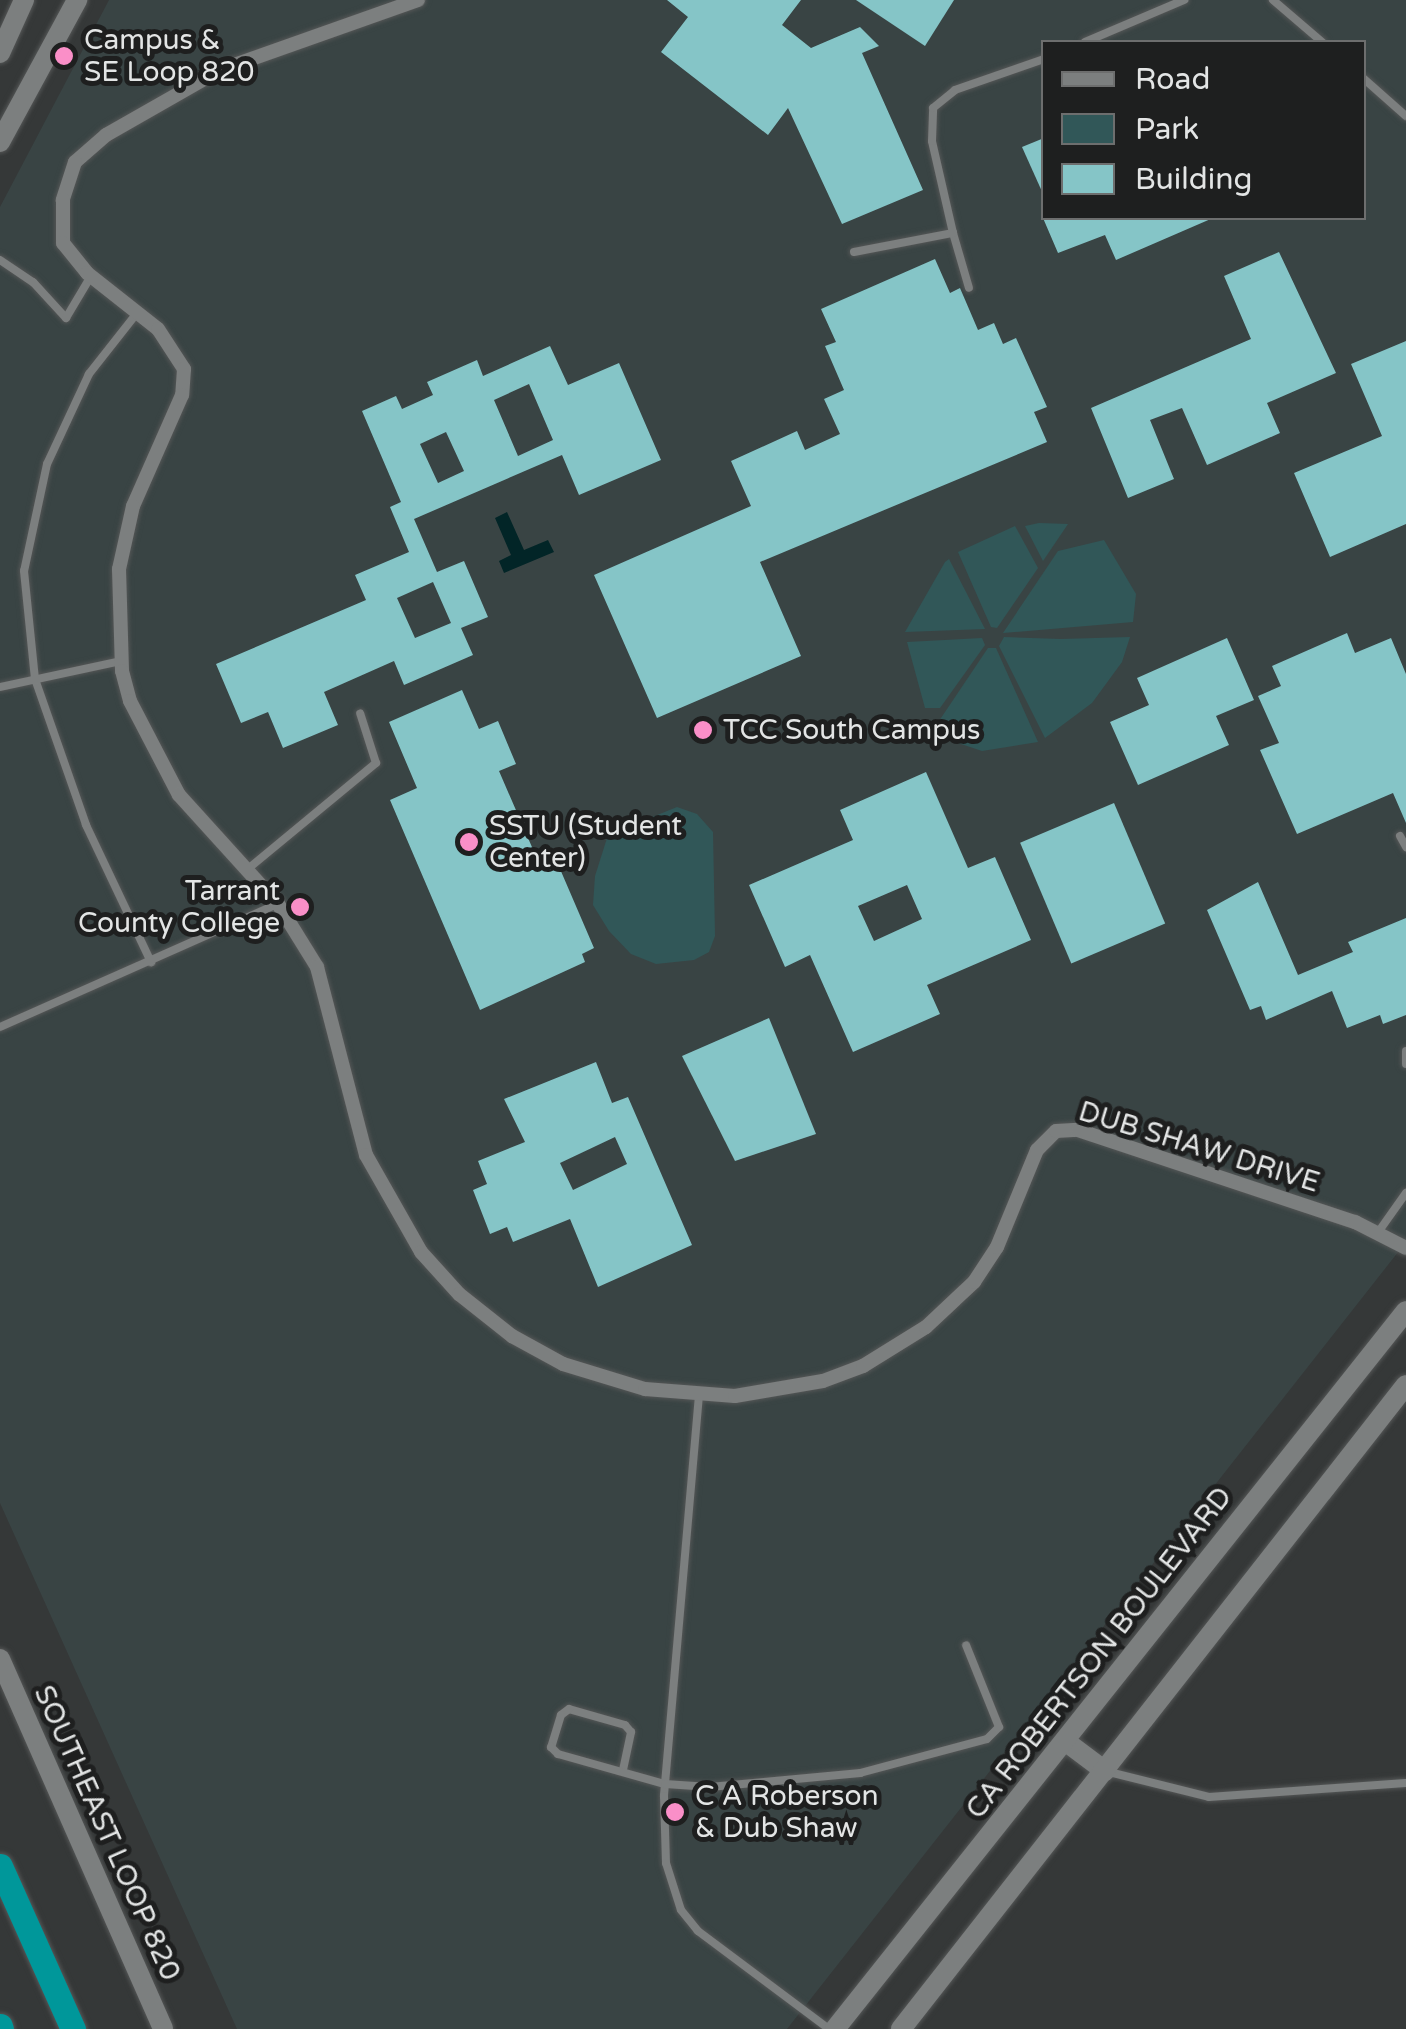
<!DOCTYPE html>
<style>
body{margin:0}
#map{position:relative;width:1406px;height:2029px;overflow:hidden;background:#353838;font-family:"Varela Round",sans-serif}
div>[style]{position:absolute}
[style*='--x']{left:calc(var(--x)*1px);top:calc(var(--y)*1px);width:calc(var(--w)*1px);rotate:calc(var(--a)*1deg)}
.built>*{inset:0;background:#394444}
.green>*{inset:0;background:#315758}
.water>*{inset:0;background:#022527}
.building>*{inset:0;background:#85c5c7;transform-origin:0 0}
.roads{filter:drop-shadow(0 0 2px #545656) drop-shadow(0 0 2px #545656)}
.lane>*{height:8px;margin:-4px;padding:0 4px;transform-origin:4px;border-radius:4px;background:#7c7f7f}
.street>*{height:14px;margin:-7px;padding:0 7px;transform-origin:7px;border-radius:7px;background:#7c7f7f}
.secondary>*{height:20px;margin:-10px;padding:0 10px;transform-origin:10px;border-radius:10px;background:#7c7f7f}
.highway>*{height:25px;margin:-12.5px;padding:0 12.5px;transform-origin:12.5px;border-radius:12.5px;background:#00979a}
.dots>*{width:28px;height:28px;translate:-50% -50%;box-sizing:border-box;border:5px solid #1e1f1f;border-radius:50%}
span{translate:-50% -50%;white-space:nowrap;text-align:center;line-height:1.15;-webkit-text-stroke:10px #1e1f1f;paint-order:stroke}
.poi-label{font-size:28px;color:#e3e5e5}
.left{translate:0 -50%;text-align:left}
.right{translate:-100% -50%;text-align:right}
.street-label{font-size:28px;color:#e3e5e5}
.legend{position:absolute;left:1041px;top:40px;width:325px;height:180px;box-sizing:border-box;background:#1e1f1f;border:2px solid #6d6e6e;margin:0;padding:12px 18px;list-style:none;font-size:30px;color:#e3e5e5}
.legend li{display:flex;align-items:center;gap:20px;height:50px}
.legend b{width:50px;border:2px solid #6d6e6e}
</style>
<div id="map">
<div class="built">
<div style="clip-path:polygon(evenodd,109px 0,1406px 0,1406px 1242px,787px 2029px,237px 2029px,0 1503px,0 207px,109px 0,1044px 42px,1364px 42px,1364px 218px,1044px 218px,1044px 42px)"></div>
</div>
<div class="green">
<div style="clip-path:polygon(1039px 523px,1068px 524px,1043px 561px,1025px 526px)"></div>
<div style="clip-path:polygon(1015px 526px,1038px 568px,997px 628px,991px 627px,958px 552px)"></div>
<div style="clip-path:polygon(1104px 540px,1136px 594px,1133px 622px,1003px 633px,1058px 551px)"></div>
<div style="clip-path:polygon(949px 559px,985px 629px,905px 632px,945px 562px)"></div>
<div style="clip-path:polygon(1004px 637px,1061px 639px,1130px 637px,1122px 662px,1092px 703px,1045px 738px,999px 646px)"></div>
<div style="clip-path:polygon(982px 638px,985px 645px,940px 708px,925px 708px,907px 642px)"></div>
<div style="clip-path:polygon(988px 648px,996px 648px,1038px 742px,982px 751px,940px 737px,939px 721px)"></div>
<div style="clip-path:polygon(677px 807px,697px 814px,713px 832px,715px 936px,709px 952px,694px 960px,656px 964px,631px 954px,609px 931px,593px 905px,595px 876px,608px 835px)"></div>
</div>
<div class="water">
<div style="clip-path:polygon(507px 512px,524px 550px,548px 540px,554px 552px,504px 573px,499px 561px,511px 555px,495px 518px)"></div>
</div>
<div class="building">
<div style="clip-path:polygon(667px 0,801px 0,782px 25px,811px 48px,860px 27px,879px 46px,862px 53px,923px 190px,842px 224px,788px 108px,768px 135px,661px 52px,688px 17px)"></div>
<div style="clip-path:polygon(856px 0,954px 0,925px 46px)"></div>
<div style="clip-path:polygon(1044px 138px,1044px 196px,1022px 147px)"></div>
<div style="clip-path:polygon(1043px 218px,1213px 218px,1116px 260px,1105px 235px,1058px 253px)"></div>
<div style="clip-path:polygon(1279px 252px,1336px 373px,1267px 403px,1280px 433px,1207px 465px,1182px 408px,1150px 420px,1174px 479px,1128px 498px,1091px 408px,1251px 339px,1224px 276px)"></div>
<div style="clip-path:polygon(935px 259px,950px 293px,960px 288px,978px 330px,994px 323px,1003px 344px,1016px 338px,1047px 407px,1034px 412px,1047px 442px,760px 562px,801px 656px,657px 718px,594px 575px,751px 506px,731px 461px,797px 431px,805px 450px,840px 434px,824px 399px,844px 390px,825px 346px,836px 342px,821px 309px)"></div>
<div style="clip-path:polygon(1406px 341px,1406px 524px,1330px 557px,1294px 473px,1382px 436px,1351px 364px)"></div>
<div style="clip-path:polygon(evenodd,550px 346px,568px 385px,619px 363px,661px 460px,579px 495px,562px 455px,414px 519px,437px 572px,464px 561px,488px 617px,461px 628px,473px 655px,404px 685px,394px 661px,324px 692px,338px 725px,283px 748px,268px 712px,241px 723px,216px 664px,366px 600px,355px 575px,409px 552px,390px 507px,401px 502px,362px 411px,396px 396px,402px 409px,433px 395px,427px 382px,477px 360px,483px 376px,550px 346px,529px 384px,553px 440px,518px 456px,494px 400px,529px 384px,550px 346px,446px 432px,464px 471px,438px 483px,420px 444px,446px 432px,550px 346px,433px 582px,451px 623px,415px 638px,397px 598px,433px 582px)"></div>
<div style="clip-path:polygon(1347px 633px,1355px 653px,1391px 638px,1406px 674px,1406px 823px,1393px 793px,1297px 834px,1260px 750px,1279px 743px,1258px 696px,1281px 686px,1272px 666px)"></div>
<div style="clip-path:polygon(1227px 638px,1254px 700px,1216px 716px,1229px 745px,1138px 785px,1110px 722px,1149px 705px,1137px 678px)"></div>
<div style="clip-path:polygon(462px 690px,479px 729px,498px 721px,516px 764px,499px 771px,538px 861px,554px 855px,594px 948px,582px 954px,585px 962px,480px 1010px,390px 800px,417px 788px,389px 722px)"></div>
<div style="clip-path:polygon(evenodd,926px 772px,968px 868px,995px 857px,1031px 940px,927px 985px,940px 1014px,853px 1052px,810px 955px,785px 967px,749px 885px,853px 840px,840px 810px,926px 772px,907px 885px,922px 919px,874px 941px,858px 906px,907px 885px)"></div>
<div style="left:1114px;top:803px;width:131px;height:102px;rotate:67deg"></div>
<div style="clip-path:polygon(1258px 882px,1298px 975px,1353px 952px,1348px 942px,1406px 918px,1406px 1015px,1383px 1024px,1380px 1015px,1347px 1028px,1332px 991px,1266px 1020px,1261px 1006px,1250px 1010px,1207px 910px)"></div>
<div style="clip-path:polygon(769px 1018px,816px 1134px,735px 1161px,682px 1056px)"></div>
<div style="clip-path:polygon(evenodd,596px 1062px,612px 1103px,628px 1097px,692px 1245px,598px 1287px,570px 1219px,513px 1242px,507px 1227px,490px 1234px,473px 1190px,487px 1184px,478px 1161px,525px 1142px,504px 1099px,596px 1062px,615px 1137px,627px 1164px,573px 1190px,560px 1163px,615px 1137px)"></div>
</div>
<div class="roads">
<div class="lane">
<div style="--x:1273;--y:0;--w:65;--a:40.6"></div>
<div style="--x:1085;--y:42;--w:108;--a:-23"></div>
<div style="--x:1364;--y:79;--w:56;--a:41.4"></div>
<div style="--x:953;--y:233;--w:57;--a:73.8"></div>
<div style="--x:854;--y:252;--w:101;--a:-10.9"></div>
<div style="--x:953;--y:233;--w:94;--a:-102.9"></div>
<div style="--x:932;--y:141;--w:33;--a:-88"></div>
<div style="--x:933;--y:108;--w:28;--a:-39"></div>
<div style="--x:955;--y:90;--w:94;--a:-19.2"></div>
<div style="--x:0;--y:260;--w:40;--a:34"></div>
<div style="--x:33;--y:282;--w:49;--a:47.5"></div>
<div style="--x:66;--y:318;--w:49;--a:-59.2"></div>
<div style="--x:137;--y:313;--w:78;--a:128.2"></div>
<div style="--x:89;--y:374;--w:99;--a:115"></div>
<div style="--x:47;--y:464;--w:109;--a:102.1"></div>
<div style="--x:24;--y:571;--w:109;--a:84.2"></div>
<div style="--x:35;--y:679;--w:155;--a:70.7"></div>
<div style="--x:86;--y:825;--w:152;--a:64.6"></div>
<div style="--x:0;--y:687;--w:124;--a:-12.1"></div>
<div style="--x:1400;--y:836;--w:13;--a:61"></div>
<div style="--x:249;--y:868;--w:165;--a:-39.6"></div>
<div style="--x:376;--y:763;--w:52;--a:-107.7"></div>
<div style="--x:0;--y:1027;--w:304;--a:-23.9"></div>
<div style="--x:1406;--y:1051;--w:13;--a:90"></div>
<div style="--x:1379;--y:1231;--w:47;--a:-54.6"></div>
<div style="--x:699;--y:1395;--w:403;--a:95"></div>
<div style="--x:664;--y:1796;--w:67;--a:88.3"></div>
<div style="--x:666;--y:1863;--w:49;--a:72.3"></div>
<div style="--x:681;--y:1910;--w:27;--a:51"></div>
<div style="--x:698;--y:1931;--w:164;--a:36.8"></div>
<div style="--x:623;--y:1770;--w:39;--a:-78"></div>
<div style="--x:631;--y:1732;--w:9;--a:-131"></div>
<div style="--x:625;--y:1725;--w:58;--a:-164.1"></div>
<div style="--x:569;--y:1709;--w:10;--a:143"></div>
<div style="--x:561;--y:1715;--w:34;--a:107"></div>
<div style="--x:551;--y:1747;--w:10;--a:45"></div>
<div style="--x:558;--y:1754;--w:111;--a:15.7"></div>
<div style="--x:665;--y:1784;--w:45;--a:3.8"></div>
<div style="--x:710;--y:1787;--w:151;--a:-5.3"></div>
<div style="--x:860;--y:1773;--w:131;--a:-15"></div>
<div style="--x:987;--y:1739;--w:17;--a:-45"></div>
<div style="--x:999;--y:1727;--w:88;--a:-111.9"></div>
<div style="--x:1105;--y:1771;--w:107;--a:14"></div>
<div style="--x:1209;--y:1797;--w:197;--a:-4.1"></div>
</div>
<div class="street">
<div style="--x:418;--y:0;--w:210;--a:160.5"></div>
<div style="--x:220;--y:70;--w:131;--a:150.3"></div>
<div style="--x:106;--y:135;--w:41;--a:138.9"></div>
<div style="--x:75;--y:162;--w:40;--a:108"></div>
<div style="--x:63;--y:200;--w:43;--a:90"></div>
<div style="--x:63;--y:243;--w:38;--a:51"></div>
<div style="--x:87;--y:273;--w:90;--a:38.3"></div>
<div style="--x:158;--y:329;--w:48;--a:57"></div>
<div style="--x:184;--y:369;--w:26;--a:94"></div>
<div style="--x:182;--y:395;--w:121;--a:113.8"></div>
<div style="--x:133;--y:506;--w:65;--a:102.5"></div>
<div style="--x:119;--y:569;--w:102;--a:88.3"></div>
<div style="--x:122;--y:671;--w:31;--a:75"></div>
<div style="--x:130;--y:701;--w:106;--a:62.5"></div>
<div style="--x:179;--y:795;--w:147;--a:47.8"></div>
<div style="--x:278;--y:904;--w:74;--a:58.2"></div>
<div style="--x:317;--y:967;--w:194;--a:75.4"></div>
<div style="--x:366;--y:1155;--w:112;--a:60.4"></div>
<div style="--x:421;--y:1252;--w:57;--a:47.9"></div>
<div style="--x:459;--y:1294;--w:68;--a:38.4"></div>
<div style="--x:512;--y:1336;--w:58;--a:28.8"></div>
<div style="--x:563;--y:1364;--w:86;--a:17"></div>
<div style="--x:645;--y:1389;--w:90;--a:4.4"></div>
<div style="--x:735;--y:1396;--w:89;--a:-9.7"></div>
<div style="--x:823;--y:1381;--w:43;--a:-20.6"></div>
<div style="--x:863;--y:1366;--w:74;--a:-31.8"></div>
<div style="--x:926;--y:1327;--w:66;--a:-43.2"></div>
<div style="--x:974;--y:1282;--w:42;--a:-56.7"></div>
<div style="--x:997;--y:1247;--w:105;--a:-67.6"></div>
<div style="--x:1037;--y:1150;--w:27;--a:-45"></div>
<div style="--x:1056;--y:1131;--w:22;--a:-3"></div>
<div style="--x:1078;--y:1130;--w:292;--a:18.4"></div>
<div style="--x:1355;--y:1222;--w:57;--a:27"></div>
</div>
<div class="secondary">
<div style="--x:0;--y:53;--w:58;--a:-65.6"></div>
<div style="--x:0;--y:142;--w:162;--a:-61.5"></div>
<div style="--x:0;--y:1659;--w:404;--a:66.2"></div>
<div style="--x:1065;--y:1741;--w:50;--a:36.9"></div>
<div style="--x:835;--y:2029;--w:917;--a:-51.51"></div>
<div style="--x:901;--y:2029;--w:818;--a:-51.9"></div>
</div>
<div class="highway">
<div style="--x:0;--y:1866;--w:179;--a:65.9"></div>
<div style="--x:0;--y:2026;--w:3;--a:72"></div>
</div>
</div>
<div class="dots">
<div style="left:64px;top:56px;background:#fa8fc8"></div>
<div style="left:703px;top:730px;background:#fa8fc8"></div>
<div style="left:469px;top:842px;background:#fa8fc8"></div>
<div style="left:300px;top:907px;background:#fa8fc8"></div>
<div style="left:675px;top:1812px;background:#fa8fc8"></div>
</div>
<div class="poi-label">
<span class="left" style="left:84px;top:56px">Campus &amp;<br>SE Loop 820</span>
<span class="left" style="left:723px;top:730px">TCC South Campus</span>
<span class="left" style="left:489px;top:842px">SSTU (Student<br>Center)</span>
<span class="right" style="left:280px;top:907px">Tarrant<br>County College</span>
<span class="left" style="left:695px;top:1812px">C A Roberson<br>&amp; Dub Shaw</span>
</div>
<div class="street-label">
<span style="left:1199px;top:1147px;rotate:17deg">DUB SHAW DRIVE</span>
<span style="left:1099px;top:1653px;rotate:-52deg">CA ROBERTSON BOULEVARD</span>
<span style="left:107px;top:1833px;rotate:66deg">SOUTHEAST LOOP 820</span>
</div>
<ul class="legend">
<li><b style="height:12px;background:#7c7f7f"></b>Road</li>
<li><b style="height:28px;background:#315758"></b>Park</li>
<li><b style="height:28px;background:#85c5c7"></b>Building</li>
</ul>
</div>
